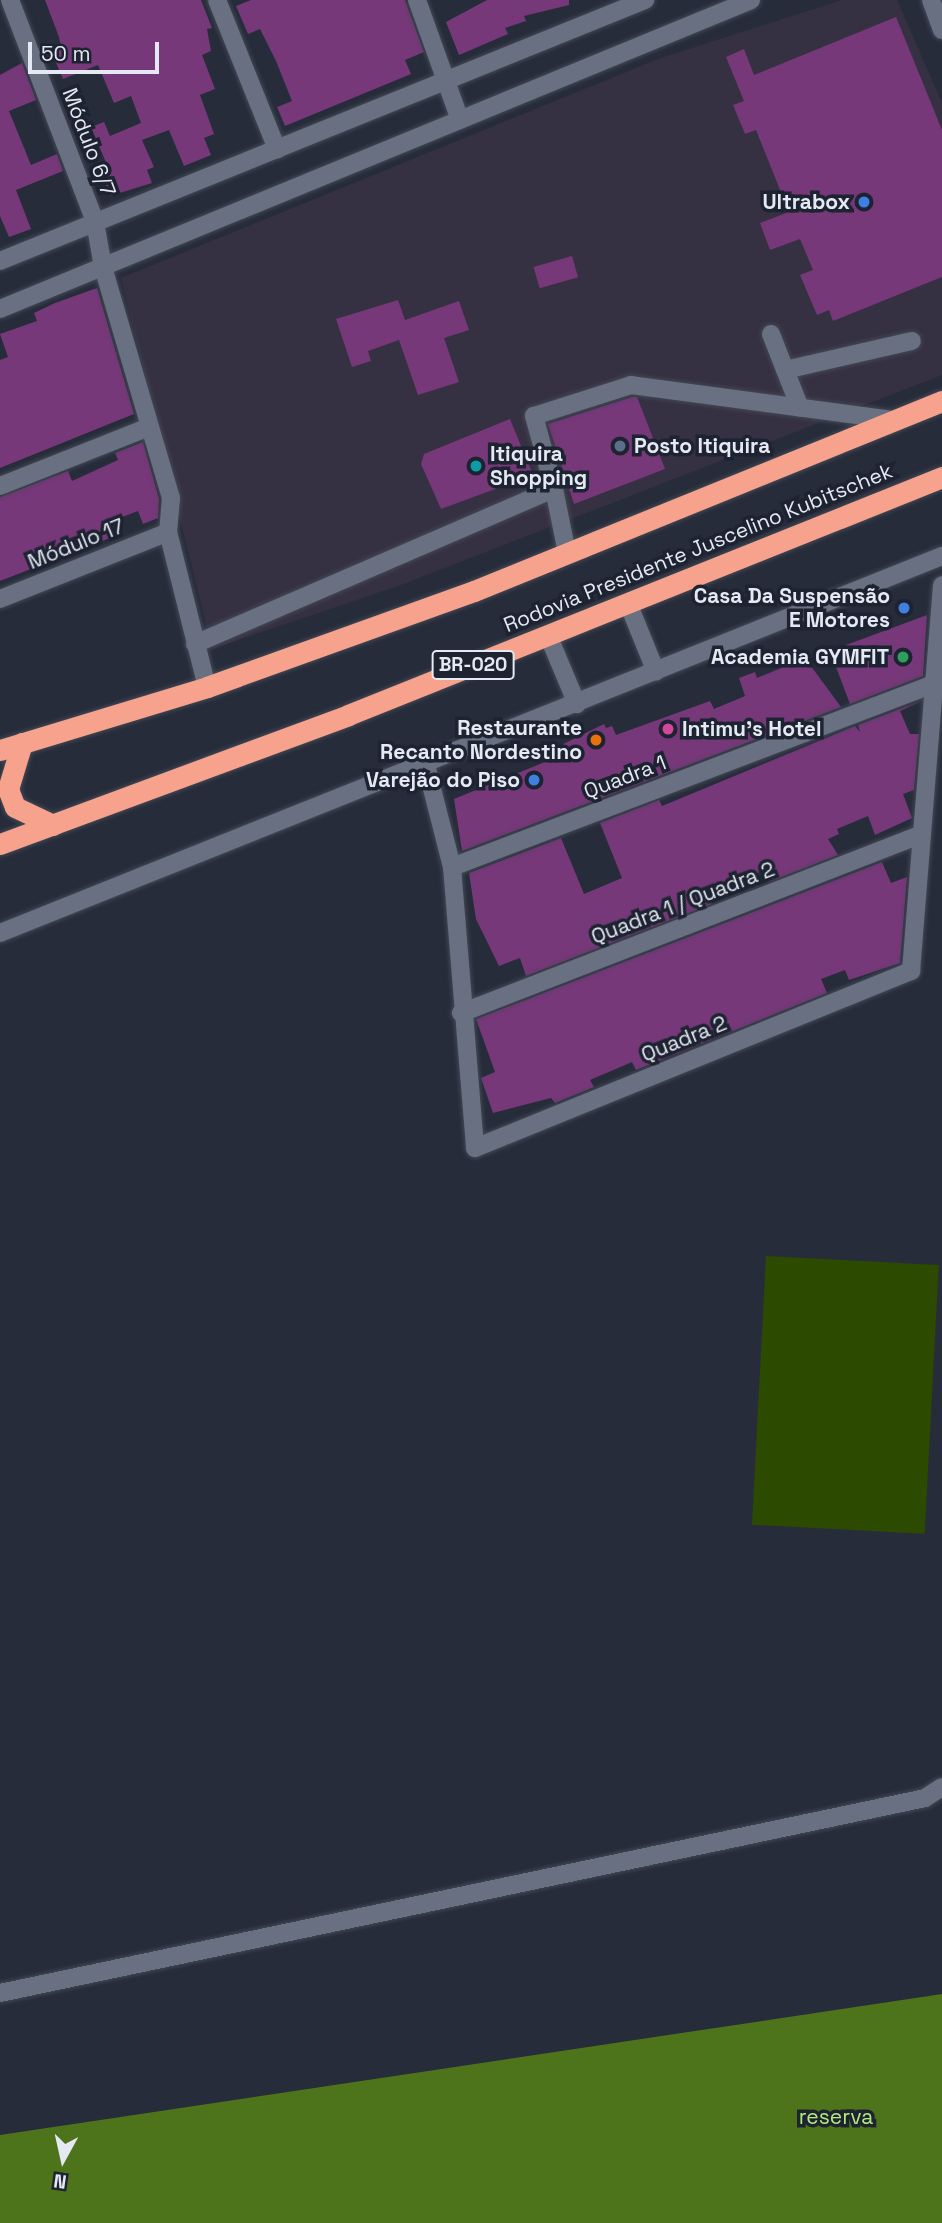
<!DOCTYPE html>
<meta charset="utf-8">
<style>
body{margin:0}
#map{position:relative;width:942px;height:2223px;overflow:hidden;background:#272c3b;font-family:"Space Grotesk",sans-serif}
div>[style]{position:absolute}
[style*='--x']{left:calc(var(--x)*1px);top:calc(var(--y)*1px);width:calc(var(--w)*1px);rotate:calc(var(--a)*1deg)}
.commercial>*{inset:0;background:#363142}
.green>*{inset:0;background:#2c4a00;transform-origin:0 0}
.forest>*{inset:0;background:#4d741b}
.building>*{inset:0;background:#763879;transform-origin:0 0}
.roads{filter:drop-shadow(0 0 2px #434854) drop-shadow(0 0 2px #434854)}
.minor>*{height:18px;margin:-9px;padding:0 9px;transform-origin:9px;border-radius:9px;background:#697081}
.highway>*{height:21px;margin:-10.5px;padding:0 10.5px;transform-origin:10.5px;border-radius:10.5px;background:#f7a28d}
.dots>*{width:19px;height:19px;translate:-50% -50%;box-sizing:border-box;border:4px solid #1d2331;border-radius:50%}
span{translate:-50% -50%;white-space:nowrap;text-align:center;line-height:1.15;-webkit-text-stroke:7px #1d2331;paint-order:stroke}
.shield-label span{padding:2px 5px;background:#1d2331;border:2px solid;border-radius:5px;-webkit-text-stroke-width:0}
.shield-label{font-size:19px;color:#e5e9f3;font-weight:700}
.street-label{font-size:21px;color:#e5e9f3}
.poi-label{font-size:21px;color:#e5e9f3;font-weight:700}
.right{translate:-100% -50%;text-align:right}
.left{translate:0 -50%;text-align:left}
.park-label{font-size:21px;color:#b4eb7b}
.north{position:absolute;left:28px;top:2125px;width:70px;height:70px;-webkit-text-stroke:5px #1d2331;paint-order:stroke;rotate:188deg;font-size:19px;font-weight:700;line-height:28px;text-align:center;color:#e5e9f3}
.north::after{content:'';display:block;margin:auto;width:24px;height:32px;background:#e5e9f3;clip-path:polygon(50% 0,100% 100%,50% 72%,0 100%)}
.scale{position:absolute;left:28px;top:42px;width:131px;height:32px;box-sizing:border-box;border:4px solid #e5e9f3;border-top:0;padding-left:9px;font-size:21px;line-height:24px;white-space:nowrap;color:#e5e9f3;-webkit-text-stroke:5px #1d2331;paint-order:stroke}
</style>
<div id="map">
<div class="commercial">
<div style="clip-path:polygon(842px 0,897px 0,942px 103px,942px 375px,398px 586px,212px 649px,121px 278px,661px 58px)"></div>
</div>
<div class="green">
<div style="left:766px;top:1256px;width:173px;height:269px;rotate:3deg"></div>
</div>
<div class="forest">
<div style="clip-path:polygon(942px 1994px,942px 2223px,0 2223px,0 2135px)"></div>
</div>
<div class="building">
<div style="clip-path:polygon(45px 0,201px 0,212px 28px,207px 29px,211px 51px,202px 55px,215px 89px,200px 95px,214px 134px,204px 138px,211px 155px,184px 166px,169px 130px,142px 140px,154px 167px,147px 170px,152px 183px,110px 196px,102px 175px,110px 172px,91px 127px,104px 122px,110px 136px,141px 123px,131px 96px,114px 103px,98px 65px,63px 79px,51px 51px,61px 47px,59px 37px)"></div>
<div style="clip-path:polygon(251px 0,405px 0,424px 52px,405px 60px,411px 74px,285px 126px,277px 107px,292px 101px,276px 61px,260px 29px,248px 34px,236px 6px)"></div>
<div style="clip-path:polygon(487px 0,569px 0,569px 5px,524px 16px,526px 21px,505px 28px,508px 34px,459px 55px,446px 22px)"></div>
<div style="clip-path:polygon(896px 17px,942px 130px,942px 277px,833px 321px,829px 310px,817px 315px,800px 275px,813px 270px,800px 239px,770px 250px,760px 223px,789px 212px,756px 130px,745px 134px,733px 105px,744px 101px,726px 57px,744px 49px,754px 75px)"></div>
<div style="clip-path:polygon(22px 63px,36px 100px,9px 111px,31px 165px,57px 154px,63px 171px,16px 190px,31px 229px,9px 237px,0 216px,0 75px)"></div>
<div style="left:572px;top:256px;width:22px;height:40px;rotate:74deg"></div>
<div style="clip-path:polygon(97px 288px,134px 414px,0 468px,0 360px,8px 357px,0 334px,37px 321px,34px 313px,55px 303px)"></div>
<div style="clip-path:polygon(398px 300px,405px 320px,459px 301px,469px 330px,444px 338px,459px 382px,418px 395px,399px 340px,368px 351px,371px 361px,352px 367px,336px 319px)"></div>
<div style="clip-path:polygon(632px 397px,637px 397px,665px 469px,574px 504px,548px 424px)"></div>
<div style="clip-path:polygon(510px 419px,533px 475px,441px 509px,421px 464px,424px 454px)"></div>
<div style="clip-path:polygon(143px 442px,159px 499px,158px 518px,143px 524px,138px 511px,109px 522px,115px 536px,0 581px,0 497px,68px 471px,72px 481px,118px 460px,115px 453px)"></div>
<div style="clip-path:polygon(927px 615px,923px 676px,850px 704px,830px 651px)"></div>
<div style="clip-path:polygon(805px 658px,841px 707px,462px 851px,454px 799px,550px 760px,547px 752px,604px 724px,606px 728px,612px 726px,616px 735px,710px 701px,714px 709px,745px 696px,739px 678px,755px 672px,757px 678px)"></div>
<div style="clip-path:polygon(921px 701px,900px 711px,910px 734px,919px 734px,914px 790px,903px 794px,912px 818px,875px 835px,868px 816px,837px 829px,839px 834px,828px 839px,838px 855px,769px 882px,765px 870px,731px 883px,709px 893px,712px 904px,526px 976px,520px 958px,499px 966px,476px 919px,469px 873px,561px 838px,584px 894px,622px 878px,600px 823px,659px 800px,662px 806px,855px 726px,860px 732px,858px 725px)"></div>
<div style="clip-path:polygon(882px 862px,891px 883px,907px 877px,900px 963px,849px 980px,845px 970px,821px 979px,827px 993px,636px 1070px,632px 1062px,590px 1080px,594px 1087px,555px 1103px,551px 1098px,493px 1113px,481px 1078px,495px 1072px,476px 1019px)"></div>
</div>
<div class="roads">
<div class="minor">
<div style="--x:10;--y:0;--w:238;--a:69"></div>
<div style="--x:95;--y:222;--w:46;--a:79.9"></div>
<div style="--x:103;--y:267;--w:241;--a:73.6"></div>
<div style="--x:171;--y:498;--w:34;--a:95"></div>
<div style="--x:168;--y:532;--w:160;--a:75.9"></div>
<div style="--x:217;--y:0;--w:161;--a:68.1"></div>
<div style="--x:417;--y:0;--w:127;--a:70.3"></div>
<div style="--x:931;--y:0;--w:32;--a:70"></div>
<div style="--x:0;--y:261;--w:696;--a:-22.03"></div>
<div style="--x:0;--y:309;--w:812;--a:-22.36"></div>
<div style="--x:771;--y:334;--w:79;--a:68.6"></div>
<div style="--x:785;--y:370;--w:130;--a:-12.9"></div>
<div style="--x:0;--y:486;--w:160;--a:-21.6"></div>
<div style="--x:554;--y:489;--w:65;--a:78.5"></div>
<div style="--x:0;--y:599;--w:181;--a:-21.7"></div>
<div style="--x:628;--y:603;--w:74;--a:67.9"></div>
<div style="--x:548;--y:635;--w:75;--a:67.2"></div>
<div style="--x:195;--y:644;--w:391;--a:-23.4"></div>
<div style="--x:554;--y:489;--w:76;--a:-105.3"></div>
<div style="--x:534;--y:416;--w:102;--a:-17.7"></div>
<div style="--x:631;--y:385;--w:264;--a:7.6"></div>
<div style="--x:426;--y:765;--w:105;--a:75.7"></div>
<div style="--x:452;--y:867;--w:282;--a:85.3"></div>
<div style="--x:475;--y:1148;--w:471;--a:-22.1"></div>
<div style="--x:911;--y:971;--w:387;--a:-85.4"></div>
<div style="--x:452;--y:867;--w:512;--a:-20.8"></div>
<div style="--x:0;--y:933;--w:1015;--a:-21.81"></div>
<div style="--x:461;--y:1013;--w:493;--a:-21.2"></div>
<div style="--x:0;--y:1993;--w:945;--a:-11.9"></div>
<div style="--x:925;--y:1798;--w:20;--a:-33"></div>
</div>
<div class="highway">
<div style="--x:22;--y:743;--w:48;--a:106.9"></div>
<div style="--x:8;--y:789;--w:19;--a:69"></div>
<div style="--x:15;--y:807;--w:42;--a:25.3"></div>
<div style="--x:0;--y:750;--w:216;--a:-16.9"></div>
<div style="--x:207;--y:687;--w:284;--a:-19.8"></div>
<div style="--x:474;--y:591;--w:505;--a:-22.1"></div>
<div style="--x:0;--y:844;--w:371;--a:-20.3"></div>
<div style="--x:348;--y:715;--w:640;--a:-21.83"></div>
</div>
</div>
<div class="dots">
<div style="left:864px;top:202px;background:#3f7fe0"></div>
<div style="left:620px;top:446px;background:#5c6f8a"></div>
<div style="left:476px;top:466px;background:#0f9aa8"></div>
<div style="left:904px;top:608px;background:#3f7fe0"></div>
<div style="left:903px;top:657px;background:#2e9e5b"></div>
<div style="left:668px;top:729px;background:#d1479c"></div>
<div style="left:596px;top:740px;background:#e8710a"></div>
<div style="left:534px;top:780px;background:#3f7fe0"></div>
</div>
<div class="shield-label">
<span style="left:473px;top:665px">BR-020</span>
</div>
<div class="street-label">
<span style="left:89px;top:142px;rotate:69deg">Módulo 6/7</span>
<span style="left:76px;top:544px;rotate:-22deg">Módulo 17</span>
<span style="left:698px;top:548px;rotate:-22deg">Rodovia Presidente Juscelino Kubitschek</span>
<span style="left:625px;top:777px;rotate:-21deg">Quadra 1</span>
<span style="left:683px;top:903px;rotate:-21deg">Quadra 1 / Quadra 2</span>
<span style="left:684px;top:1039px;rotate:-22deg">Quadra 2</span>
</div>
<div class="poi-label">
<span class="right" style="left:850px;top:202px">Ultrabox</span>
<span class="left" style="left:634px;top:446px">Posto Itiquira</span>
<span class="left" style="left:490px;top:466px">Itiquira<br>Shopping</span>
<span class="right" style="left:890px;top:608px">Casa Da Suspensão<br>E Motores</span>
<span class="right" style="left:889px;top:657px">Academia GYMFIT</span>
<span class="right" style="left:582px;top:740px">Restaurante<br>Recanto Nordestino</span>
<span class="left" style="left:682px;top:729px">Intimu's Hotel</span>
<span class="right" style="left:520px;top:780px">Varejão do Piso</span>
</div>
<div class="park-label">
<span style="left:836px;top:2117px">reserva</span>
</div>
<div class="north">N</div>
<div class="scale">50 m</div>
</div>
